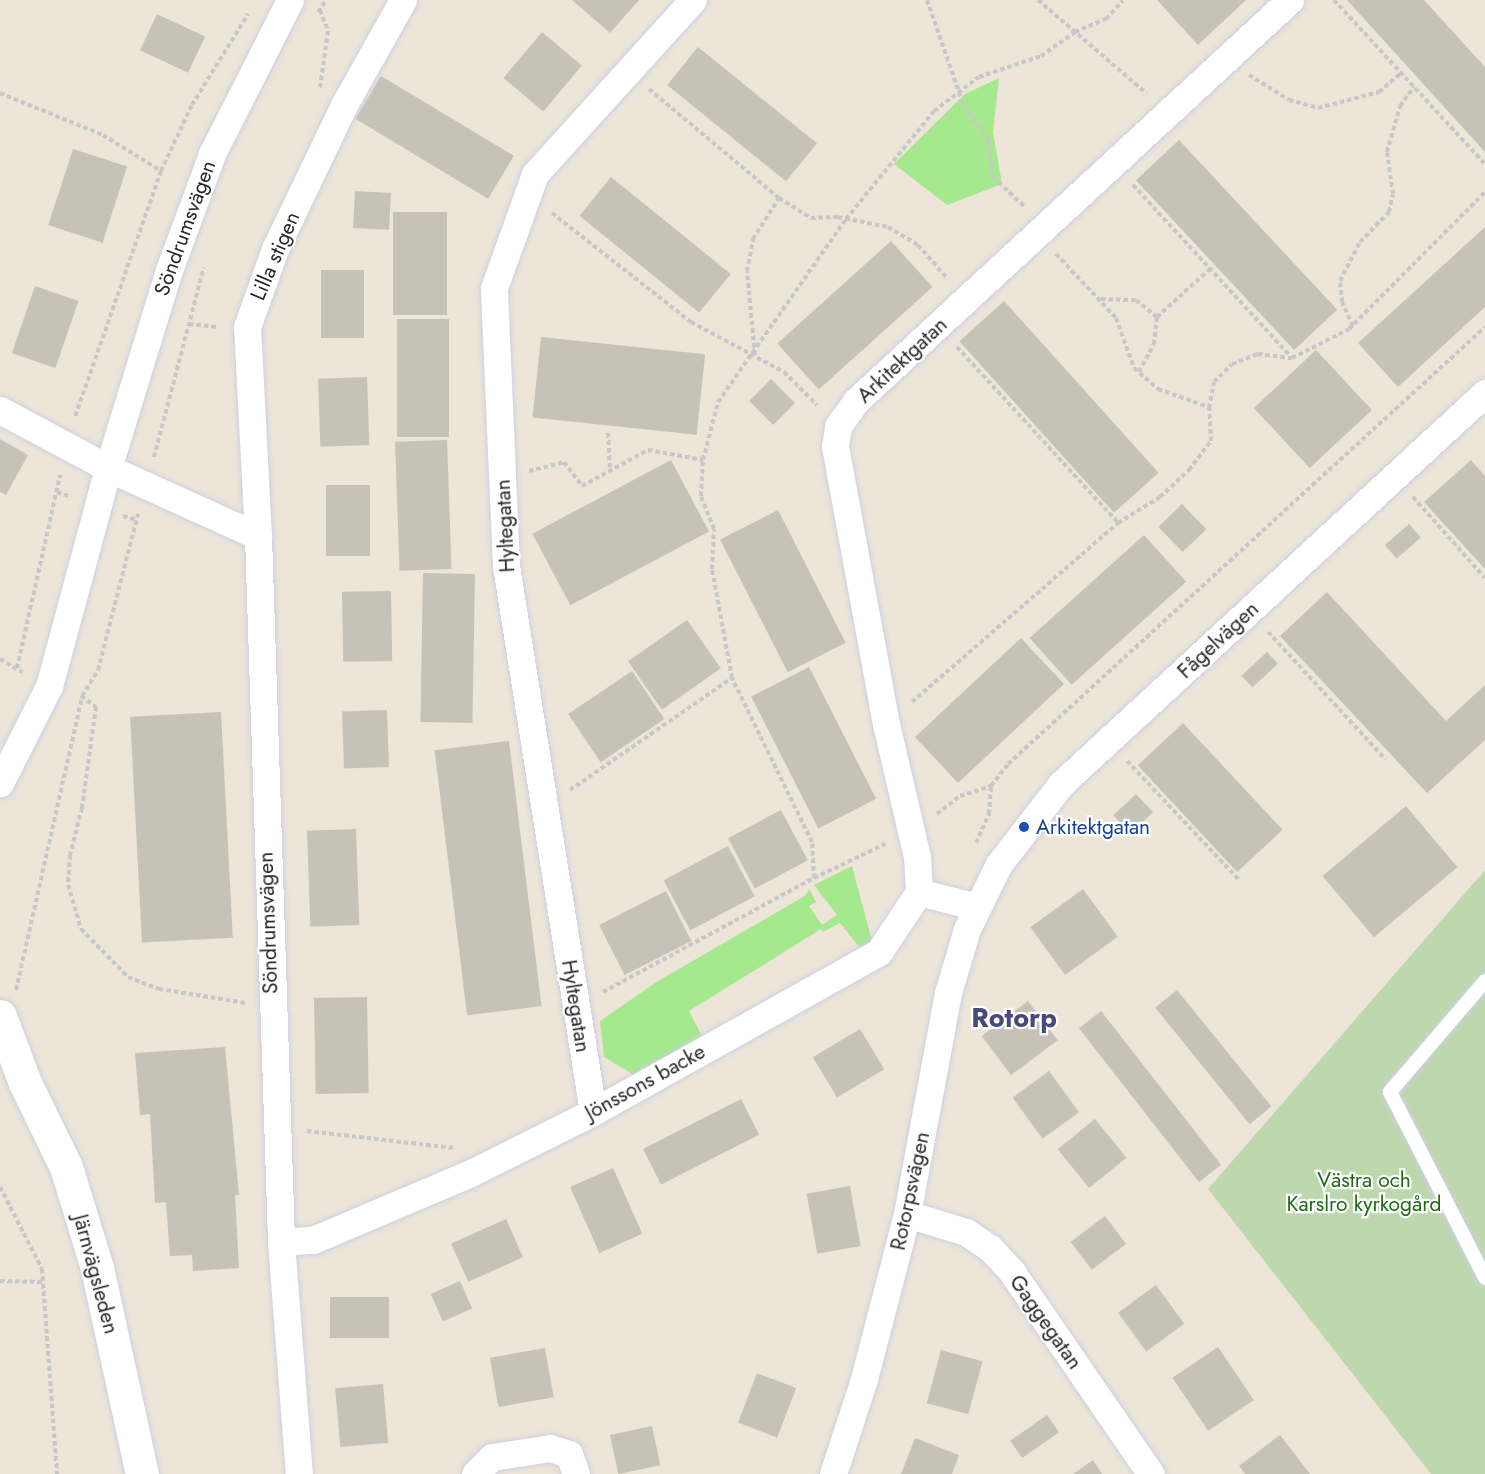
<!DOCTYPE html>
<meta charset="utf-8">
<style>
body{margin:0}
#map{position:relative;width:1485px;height:1474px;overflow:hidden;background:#ece5d8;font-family:Jost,sans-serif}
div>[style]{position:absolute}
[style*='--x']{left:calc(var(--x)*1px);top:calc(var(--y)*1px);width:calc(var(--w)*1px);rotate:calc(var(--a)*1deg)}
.green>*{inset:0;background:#a5e88e}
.cemetery>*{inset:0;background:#bed8ad}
.building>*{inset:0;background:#c7c2b8;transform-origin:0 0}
.path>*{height:4px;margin-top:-2px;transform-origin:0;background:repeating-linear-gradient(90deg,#c7c7c7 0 4.5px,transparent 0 7.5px)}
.roads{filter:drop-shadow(0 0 2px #cdcfe3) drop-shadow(0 0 2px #cdcfe3)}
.lane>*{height:14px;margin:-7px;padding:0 7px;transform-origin:7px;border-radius:7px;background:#fff}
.street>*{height:27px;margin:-13.5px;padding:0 13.5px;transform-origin:13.5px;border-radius:13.5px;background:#fff}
.secondary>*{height:33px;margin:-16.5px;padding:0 16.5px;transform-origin:16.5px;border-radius:16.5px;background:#fff}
.dots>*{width:16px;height:16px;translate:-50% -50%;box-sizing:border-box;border:3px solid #fff;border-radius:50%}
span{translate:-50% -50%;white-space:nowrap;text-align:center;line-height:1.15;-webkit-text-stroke:4.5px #fff;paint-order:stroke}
.street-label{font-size:21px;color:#282828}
.transit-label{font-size:21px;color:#164399}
.left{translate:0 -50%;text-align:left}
.park-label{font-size:21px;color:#1d6a13}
.district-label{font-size:27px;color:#45497c;font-weight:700}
</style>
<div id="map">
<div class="green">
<div style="clip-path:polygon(999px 78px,993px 132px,1002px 184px,947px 205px,894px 164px,965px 94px)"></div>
<div style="clip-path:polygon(852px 866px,872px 941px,861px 949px,840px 923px,823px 932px,821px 929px,689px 1011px,705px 1042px,632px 1080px,631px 1073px,604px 1057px,600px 1021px,658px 981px,805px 896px,809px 889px,816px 902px,809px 906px,822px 925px,837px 915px,814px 885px)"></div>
</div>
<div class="cemetery">
<div style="clip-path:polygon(1485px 870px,1485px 1474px,1431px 1474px,1208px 1189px)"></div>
</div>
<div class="building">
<div style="clip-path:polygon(572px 0,639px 0,610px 33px)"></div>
<div style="clip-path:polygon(1157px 0,1246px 0,1198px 45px)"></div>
<div style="clip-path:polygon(1347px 0,1424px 0,1485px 67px,1485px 152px)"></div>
<div style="left:157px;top:14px;width:53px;height:40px;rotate:25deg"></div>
<div style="left:542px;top:32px;width:52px;height:60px;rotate:40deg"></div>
<div style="left:698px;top:47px;width:153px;height:49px;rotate:39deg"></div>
<div style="left:381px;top:76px;width:155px;height:50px;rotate:31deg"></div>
<div style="left:1179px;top:140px;width:232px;height:59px;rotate:47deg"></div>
<div style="left:73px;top:149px;width:57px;height:80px;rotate:18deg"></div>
<div style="left:611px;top:177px;width:154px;height:50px;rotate:39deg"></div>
<div style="left:355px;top:191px;width:36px;height:37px;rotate:3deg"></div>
<div style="left:393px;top:212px;width:54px;height:103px"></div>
<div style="clip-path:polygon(1485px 227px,1485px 307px,1398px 387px,1358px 343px)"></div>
<div style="left:891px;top:241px;width:62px;height:153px;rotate:48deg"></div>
<div style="left:321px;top:270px;width:43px;height:68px"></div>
<div style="left:35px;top:286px;width:46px;height:71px;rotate:19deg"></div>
<div style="left:1004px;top:301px;width:231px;height:60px;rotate:48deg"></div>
<div style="left:397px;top:319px;width:52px;height:118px"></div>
<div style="left:541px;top:337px;width:165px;height:81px;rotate:6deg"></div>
<div style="left:1316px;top:350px;width:82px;height:85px;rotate:47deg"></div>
<div style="left:367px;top:377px;width:68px;height:49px;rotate:88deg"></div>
<div style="left:771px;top:379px;width:34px;height:31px;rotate:45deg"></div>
<div style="clip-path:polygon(0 439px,28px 455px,6px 495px,0 492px)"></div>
<div style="left:447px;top:440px;width:129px;height:52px;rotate:88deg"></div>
<div style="left:671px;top:460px;width:81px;height:157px;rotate:62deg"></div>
<div style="clip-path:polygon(1471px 460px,1485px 476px,1485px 569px,1424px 502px)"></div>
<div style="left:326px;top:485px;width:44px;height:71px"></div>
<div style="left:1182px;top:504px;width:35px;height:33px;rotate:46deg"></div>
<div style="left:778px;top:510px;width:149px;height:65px;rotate:63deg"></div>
<div style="left:1409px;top:524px;width:18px;height:32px;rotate:49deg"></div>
<div style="left:1144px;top:535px;width:63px;height:154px;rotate:48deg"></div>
<div style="left:423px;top:573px;width:52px;height:149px;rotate:1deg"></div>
<div style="left:391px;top:591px;width:70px;height:49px;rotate:89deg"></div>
<div style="clip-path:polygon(1327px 592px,1446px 721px,1485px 685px,1485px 740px,1427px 793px,1280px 636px)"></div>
<div style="left:687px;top:620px;width:59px;height:72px;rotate:55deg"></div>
<div style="left:1021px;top:638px;width:63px;height:145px;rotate:47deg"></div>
<div style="left:1267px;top:652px;width:16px;height:35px;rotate:47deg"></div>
<div style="left:809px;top:667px;width:148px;height:65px;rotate:63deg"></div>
<div style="left:632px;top:671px;width:58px;height:77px;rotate:56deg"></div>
<div style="left:387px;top:710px;width:57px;height:45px;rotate:88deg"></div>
<div style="left:221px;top:712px;width:226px;height:91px;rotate:87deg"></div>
<div style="left:1183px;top:723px;width:146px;height:62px;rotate:47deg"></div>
<div style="left:509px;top:741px;width:267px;height:75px;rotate:83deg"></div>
<div style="left:1136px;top:794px;width:25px;height:31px;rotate:47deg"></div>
<div style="left:1406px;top:806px;width:80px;height:109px;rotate:50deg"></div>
<div style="left:781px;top:810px;width:57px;height:60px;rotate:62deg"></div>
<div style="left:356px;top:829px;width:96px;height:49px;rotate:88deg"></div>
<div style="left:728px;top:846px;width:57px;height:73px;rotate:62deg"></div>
<div style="left:1083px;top:889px;width:59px;height:65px;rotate:54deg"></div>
<div style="left:666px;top:891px;width:56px;height:75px;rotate:63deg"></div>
<div style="left:1177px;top:990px;width:150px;height:28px;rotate:51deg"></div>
<div style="left:367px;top:997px;width:96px;height:53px;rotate:89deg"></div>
<div style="left:1028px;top:1001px;width:49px;height:58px;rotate:53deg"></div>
<div style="left:1101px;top:1011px;width:195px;height:28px;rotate:52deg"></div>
<div style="left:860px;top:1029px;width:47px;height:55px;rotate:59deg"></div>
<div style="clip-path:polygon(225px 1047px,239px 1195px,235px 1195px,239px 1268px,193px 1271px,192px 1255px,170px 1256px,166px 1202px,155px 1203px,150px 1114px,140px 1115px,135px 1053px)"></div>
<div style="left:1049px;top:1071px;width:51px;height:45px;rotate:54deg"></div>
<div style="left:741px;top:1099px;width:40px;height:110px;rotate:63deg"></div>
<div style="left:1095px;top:1119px;width:50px;height:48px;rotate:51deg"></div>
<div style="left:613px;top:1168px;width:72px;height:47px;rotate:66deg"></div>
<div style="left:850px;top:1186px;width:61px;height:44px;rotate:80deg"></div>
<div style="left:1105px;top:1216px;width:35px;height:43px;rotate:53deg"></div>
<div style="left:506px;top:1219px;width:42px;height:60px;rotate:66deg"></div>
<div style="left:460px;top:1281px;width:30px;height:32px;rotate:66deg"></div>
<div style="left:1156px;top:1285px;width:48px;height:47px;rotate:54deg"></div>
<div style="left:330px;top:1297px;width:59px;height:41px"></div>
<div style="left:1218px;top:1347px;width:64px;height:55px;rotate:56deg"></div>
<div style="left:545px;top:1348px;width:50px;height:56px;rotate:80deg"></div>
<div style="left:941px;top:1350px;width:43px;height:55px;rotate:15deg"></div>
<div style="left:757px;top:1373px;width:42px;height:53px;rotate:21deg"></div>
<div style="left:383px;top:1384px;width:59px;height:48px;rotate:85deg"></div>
<div style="left:1047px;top:1415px;width:21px;height:45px;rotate:55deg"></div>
<div style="left:652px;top:1426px;width:40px;height:43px;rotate:78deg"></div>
<div style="clip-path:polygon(1280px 1435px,1310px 1474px,1245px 1474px,1239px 1466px)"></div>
<div style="clip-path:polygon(915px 1438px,959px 1455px,952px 1474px,901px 1474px)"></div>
<div style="clip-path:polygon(1093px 1460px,1102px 1474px,1073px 1474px)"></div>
</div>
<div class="path">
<div style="--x:927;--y:0;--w:113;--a:70.9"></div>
<div style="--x:964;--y:107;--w:40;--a:53"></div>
<div style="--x:988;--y:139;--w:38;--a:83"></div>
<div style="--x:993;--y:177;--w:44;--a:43.2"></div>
<div style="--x:1038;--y:0;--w:143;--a:40.7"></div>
<div style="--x:1334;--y:0;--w:223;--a:47.4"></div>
<div style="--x:320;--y:10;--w:22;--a:69"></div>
<div style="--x:328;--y:31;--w:57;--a:98.1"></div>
<div style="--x:318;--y:12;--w:14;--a:-56"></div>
<div style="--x:1249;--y:75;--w:47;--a:32"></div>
<div style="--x:1289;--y:100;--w:30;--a:15"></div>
<div style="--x:1318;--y:108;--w:63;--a:-14.7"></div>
<div style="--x:1379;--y:92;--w:29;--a:-41"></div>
<div style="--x:649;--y:89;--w:170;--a:40"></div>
<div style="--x:779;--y:198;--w:38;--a:32"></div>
<div style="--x:811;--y:218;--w:27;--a:-2"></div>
<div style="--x:838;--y:217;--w:51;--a:11.3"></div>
<div style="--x:888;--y:227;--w:35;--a:31"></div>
<div style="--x:918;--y:245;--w:44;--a:48.7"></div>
<div style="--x:0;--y:93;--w:111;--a:22.2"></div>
<div style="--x:103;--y:135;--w:68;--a:31.8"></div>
<div style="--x:161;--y:171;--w:261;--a:109.3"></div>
<div style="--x:161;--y:171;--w:73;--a:-64.8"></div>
<div style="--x:192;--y:105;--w:107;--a:-58.4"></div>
<div style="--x:1133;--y:185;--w:235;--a:47.4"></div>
<div style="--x:552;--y:213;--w:177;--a:38.1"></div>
<div style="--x:691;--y:322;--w:106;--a:28.3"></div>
<div style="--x:784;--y:372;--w:47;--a:45"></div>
<div style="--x:1056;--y:254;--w:88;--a:46.8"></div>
<div style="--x:1116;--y:318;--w:53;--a:70.2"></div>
<div style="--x:1134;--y:368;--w:32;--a:41"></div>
<div style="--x:1158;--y:389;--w:53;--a:19.8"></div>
<div style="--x:1101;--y:299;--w:35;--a:2"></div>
<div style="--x:1136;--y:300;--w:27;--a:39"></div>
<div style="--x:189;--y:324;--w:29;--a:6"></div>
<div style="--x:1353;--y:326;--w:26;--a:-115"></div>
<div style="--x:1342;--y:302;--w:21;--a:-95"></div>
<div style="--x:1340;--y:281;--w:44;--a:-62.9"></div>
<div style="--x:1360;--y:242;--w:42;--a:-46"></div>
<div style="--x:1389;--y:212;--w:18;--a:-77"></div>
<div style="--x:1393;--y:194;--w:42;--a:-98.1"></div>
<div style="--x:1387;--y:152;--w:48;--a:-74.2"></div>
<div style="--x:1400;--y:106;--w:24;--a:-54"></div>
<div style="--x:957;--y:347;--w:239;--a:47.5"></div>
<div style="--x:755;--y:355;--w:84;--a:-95.4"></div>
<div style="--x:747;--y:271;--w:33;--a:-79"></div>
<div style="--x:753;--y:239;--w:49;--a:-57.6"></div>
<div style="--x:1139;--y:372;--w:32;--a:-62"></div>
<div style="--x:1154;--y:344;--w:27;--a:-84"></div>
<div style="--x:1157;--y:317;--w:72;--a:-42.2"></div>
<div style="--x:608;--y:433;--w:37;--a:87"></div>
<div style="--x:154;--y:457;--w:196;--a:-75.3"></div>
<div style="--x:529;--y:471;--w:36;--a:-14"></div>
<div style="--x:564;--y:462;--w:30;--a:53"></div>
<div style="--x:582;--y:486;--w:75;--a:-28.6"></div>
<div style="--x:648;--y:450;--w:56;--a:10.3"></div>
<div style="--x:703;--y:460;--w:60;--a:-75.5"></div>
<div style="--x:718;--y:402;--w:223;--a:-55"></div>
<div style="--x:846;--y:219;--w:139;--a:-50.8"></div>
<div style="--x:934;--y:111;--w:56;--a:-37.1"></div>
<div style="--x:979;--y:77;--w:65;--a:-18.7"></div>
<div style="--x:1041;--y:56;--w:42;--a:-35.2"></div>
<div style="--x:1075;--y:32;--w:34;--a:-23"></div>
<div style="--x:1106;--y:19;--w:25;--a:-48"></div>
<div style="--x:57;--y:492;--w:15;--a:20"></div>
<div style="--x:1413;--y:497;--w:108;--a:48.4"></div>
<div style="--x:123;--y:516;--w:15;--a:16"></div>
<div style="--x:1268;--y:632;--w:173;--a:47.3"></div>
<div style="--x:0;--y:659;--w:26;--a:31"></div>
<div style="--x:17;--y:668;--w:198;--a:-77.4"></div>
<div style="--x:81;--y:696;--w:19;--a:36"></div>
<div style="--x:96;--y:707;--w:102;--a:97.9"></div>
<div style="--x:82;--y:808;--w:49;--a:104.3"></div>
<div style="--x:70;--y:855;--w:30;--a:94"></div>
<div style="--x:68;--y:885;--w:46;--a:73.5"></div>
<div style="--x:81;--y:929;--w:67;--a:45.6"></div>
<div style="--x:128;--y:977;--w:33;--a:21"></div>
<div style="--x:159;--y:989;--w:88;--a:9.1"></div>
<div style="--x:912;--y:702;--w:273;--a:-41"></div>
<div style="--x:1118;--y:523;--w:49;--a:-31.8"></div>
<div style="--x:1160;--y:497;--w:40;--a:-43"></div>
<div style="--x:1189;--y:470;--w:36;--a:-53"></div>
<div style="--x:1211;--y:441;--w:33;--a:-93"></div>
<div style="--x:1209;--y:408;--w:26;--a:-79"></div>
<div style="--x:1214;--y:382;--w:25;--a:-45"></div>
<div style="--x:1232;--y:364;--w:28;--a:-21"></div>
<div style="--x:1258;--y:354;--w:34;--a:7"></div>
<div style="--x:1292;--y:358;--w:64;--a:-27"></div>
<div style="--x:1349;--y:329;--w:193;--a:-45.2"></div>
<div style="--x:1127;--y:761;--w:163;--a:46.7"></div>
<div style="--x:570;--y:790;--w:197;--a:-34.7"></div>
<div style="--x:732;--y:678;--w:111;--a:-100.4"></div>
<div style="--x:712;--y:569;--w:40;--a:-87.1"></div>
<div style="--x:714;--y:529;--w:35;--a:-112"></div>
<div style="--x:701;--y:496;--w:36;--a:-87"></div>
<div style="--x:937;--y:814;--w:29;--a:-38"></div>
<div style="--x:960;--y:796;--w:33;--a:-18"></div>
<div style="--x:976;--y:843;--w:32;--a:-66"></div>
<div style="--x:989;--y:814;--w:28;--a:-86"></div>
<div style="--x:991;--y:786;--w:28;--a:-52"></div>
<div style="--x:1008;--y:764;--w:647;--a:-42.49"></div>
<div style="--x:814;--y:878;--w:79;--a:-25.6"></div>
<div style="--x:16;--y:990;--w:301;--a:-77.3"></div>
<div style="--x:82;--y:696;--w:31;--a:-58"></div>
<div style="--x:98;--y:670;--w:161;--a:-75.6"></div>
<div style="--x:603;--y:992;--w:240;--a:-28.4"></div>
<div style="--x:814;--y:878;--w:36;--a:-93"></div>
<div style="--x:812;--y:842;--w:182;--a:-116"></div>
<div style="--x:307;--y:1131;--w:148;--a:6.6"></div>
<div style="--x:0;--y:1187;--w:92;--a:62.9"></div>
<div style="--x:42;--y:1269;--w:206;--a:85.8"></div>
<div style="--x:0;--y:1281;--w:43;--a:1.3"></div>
</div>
<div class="roads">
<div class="lane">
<div style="--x:1485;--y:981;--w:146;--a:130.6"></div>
<div style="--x:1390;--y:1092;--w:209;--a:62.9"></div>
</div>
<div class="street">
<div style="--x:290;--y:0;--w:173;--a:116.9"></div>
<div style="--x:212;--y:154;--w:124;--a:110.3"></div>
<div style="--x:169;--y:270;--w:207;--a:107.1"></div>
<div style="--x:108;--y:468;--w:165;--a:24.4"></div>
<div style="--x:258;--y:536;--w:706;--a:88.13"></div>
<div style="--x:281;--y:1242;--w:233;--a:85.6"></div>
<div style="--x:0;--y:410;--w:123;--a:28.2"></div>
<div style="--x:108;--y:468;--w:226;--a:105.1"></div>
<div style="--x:49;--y:686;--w:109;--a:116.8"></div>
<div style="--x:258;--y:536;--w:209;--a:-93"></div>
<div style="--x:247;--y:327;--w:83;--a:-70.3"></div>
<div style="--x:275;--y:249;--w:162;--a:-64.4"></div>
<div style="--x:345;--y:103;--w:118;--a:-60.6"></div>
<div style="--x:919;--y:892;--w:35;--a:-93"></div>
<div style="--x:917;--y:857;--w:137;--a:-103.1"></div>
<div style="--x:886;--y:724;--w:283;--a:-100.4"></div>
<div style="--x:835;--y:446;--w:20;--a:-81"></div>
<div style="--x:838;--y:426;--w:31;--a:-54"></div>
<div style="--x:856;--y:401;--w:591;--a:-42.74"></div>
<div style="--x:593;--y:1112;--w:553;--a:-99.05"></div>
<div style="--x:506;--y:566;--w:278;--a:-92.5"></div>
<div style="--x:494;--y:288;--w:121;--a:-70.2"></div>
<div style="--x:535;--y:174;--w:235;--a:-47.8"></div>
<div style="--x:907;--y:1214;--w:62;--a:17"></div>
<div style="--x:966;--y:1232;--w:29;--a:34"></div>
<div style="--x:990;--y:1248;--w:33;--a:47"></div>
<div style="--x:1012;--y:1272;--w:245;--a:55.5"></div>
<div style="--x:281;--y:1242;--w:32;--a:-4"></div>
<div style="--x:313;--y:1240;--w:172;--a:-23"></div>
<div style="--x:471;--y:1173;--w:136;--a:-26.6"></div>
<div style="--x:593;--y:1112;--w:328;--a:-29.2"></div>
<div style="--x:879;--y:952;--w:72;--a:-56.3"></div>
<div style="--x:919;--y:892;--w:60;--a:14.5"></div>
<div style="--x:475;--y:1474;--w:24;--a:-45"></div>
<div style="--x:492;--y:1457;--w:59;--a:-8.8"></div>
<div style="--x:550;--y:1448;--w:20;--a:18"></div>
<div style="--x:569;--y:1454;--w:21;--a:71"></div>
<div style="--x:833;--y:1474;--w:100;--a:-71.9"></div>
<div style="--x:864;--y:1379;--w:171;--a:-75.4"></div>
<div style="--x:907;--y:1214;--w:225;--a:-79.5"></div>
<div style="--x:948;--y:993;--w:67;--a:-73.5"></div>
<div style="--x:967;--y:929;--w:72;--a:-63.8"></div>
<div style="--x:999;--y:864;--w:101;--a:-52.2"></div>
<div style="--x:1061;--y:784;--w:577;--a:-42.68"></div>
</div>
<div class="secondary">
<div style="--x:0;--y:1016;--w:72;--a:69.5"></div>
<div style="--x:25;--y:1083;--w:93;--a:64"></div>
<div style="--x:66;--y:1167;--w:106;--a:72.9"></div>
<div style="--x:97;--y:1268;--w:211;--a:77.7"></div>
</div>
</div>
<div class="dots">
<div style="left:1024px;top:827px;background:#1a4fb4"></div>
</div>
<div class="street-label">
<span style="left:185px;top:228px;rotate:-70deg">Söndrumsvägen</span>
<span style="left:275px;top:256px;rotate:-67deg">Lilla stigen</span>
<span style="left:902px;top:360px;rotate:-43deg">Arkitektgatan</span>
<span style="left:505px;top:526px;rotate:-93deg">Hyltegatan</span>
<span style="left:1218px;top:640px;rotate:-43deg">Fågelvägen</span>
<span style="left:268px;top:923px;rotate:-92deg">Söndrumsvägen</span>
<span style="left:576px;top:1006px;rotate:81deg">Hyltegatan</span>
<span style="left:645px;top:1082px;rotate:-29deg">Jönssons backe</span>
<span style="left:910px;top:1191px;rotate:-78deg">Rotorpsvägen</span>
<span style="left:96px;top:1274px;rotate:75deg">Järnvägsleden</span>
<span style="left:1046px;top:1322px;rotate:55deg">Gaggegatan</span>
</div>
<div class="transit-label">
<span class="left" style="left:1036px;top:827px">Arkitektgatan</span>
</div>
<div class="park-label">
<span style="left:1364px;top:1192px">Västra och<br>Karslro kyrkogård</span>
</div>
<div class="district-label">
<span style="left:1014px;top:1018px">Rotorp</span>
</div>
</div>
